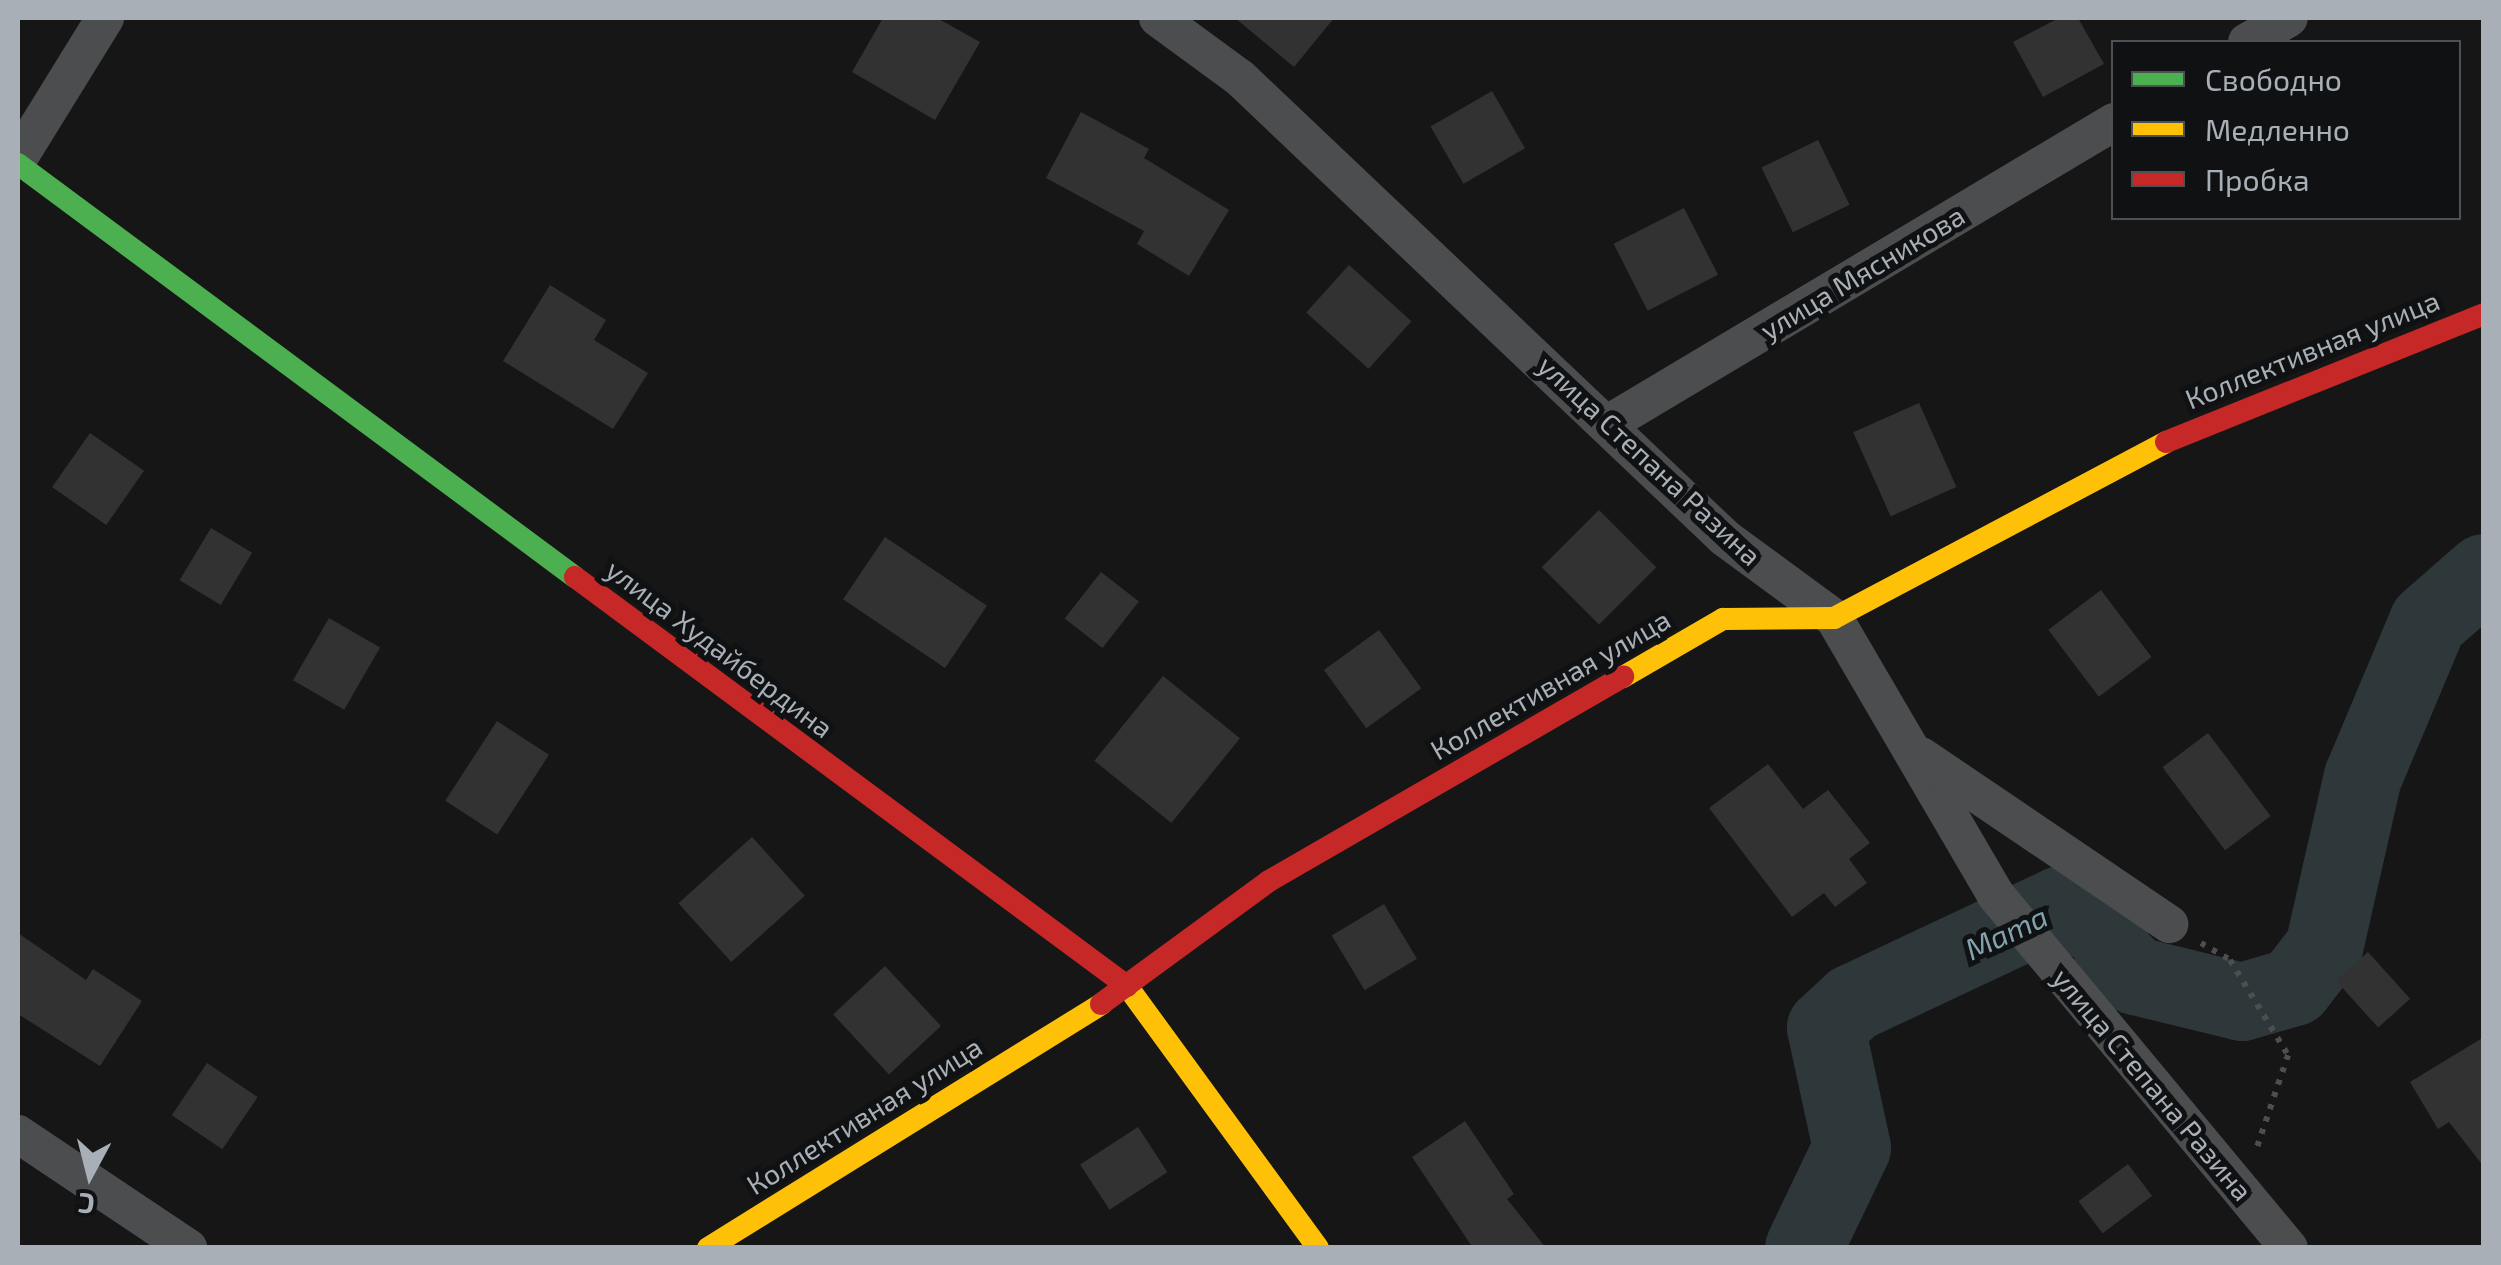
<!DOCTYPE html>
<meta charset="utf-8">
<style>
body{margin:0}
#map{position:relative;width:2501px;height:1265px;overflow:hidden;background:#161616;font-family:"Exo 2",sans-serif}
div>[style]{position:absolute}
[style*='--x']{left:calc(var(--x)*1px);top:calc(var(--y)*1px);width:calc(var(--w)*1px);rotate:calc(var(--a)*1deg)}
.river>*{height:78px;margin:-39px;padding:0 39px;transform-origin:39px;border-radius:39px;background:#2e383b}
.building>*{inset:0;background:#323233;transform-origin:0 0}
.path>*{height:6px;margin-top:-3px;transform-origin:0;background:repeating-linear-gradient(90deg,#4c4e50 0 5px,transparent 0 13px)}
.street>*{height:38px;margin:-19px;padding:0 19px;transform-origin:19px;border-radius:19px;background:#4b4d4f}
.fast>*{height:22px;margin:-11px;padding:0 11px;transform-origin:11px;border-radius:11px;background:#4caf50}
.slow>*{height:22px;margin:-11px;padding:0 11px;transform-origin:11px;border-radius:11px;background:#ffc107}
.jam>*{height:22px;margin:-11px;padding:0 11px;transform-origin:11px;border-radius:11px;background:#c62828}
span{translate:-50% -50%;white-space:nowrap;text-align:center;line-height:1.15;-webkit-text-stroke:10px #101112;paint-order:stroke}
.street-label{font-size:28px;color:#a8afb6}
.water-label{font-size:30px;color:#82a3ae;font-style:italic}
.frame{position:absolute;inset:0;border:20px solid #a8afb6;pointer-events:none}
.legend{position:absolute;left:2111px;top:40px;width:350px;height:180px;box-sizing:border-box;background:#101112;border:2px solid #4d5054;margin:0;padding:12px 18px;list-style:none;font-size:30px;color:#a8afb6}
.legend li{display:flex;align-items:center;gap:20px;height:50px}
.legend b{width:50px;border:2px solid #4d5054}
.north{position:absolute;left:40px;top:1125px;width:100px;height:100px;-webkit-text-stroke:8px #101112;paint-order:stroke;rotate:187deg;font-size:28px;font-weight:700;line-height:40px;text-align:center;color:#a8afb6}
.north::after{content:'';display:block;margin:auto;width:35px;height:45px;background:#a8afb6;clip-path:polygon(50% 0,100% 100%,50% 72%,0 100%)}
</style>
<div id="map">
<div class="river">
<div style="--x:1804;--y:1248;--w:111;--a:-64.4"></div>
<div style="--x:1852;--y:1148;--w:123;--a:-102.2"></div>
<div style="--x:1826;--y:1028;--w:37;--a:-43"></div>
<div style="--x:1853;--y:1003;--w:230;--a:-25.2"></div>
<div style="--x:2061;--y:905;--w:51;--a:29.6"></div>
<div style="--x:2105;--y:930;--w:28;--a:69"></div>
<div style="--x:2115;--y:956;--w:29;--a:44"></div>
<div style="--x:2136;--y:976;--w:109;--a:13.8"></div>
<div style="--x:2242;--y:1002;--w:54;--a:-16.1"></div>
<div style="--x:2294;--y:987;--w:49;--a:-52.4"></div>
<div style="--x:2324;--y:948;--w:175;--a:-77.2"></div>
<div style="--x:2363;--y:777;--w:168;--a:-67.2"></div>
<div style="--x:2428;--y:622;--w:74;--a:-41.2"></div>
</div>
<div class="building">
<div style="clip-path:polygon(883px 18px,937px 18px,980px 42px,935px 120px,852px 72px)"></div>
<div style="clip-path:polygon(1235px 18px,1334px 18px,1294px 67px)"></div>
<div style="clip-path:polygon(2059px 18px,2078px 18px,2104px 64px,2043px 97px,2013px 42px)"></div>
<div style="left:1492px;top:91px;width:66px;height:71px;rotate:60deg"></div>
<div style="clip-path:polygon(1081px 112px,1149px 149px,1144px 158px,1229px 210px,1189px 276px,1137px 244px,1144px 231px,1046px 178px)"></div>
<div style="left:1818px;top:140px;width:72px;height:63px;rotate:64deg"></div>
<div style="left:1684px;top:208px;width:75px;height:79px;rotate:63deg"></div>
<div style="left:1349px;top:265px;width:84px;height:64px;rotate:42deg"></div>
<div style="clip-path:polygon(550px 285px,606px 320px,594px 340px,648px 373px,613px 429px,503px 361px)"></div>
<div style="left:1919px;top:403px;width:92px;height:72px;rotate:66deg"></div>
<div style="left:90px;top:433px;width:66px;height:66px;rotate:35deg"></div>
<div style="left:1599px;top:510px;width:81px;height:81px;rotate:45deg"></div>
<div style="left:211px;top:528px;width:48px;height:61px;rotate:31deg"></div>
<div style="left:885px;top:537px;width:123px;height:75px;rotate:34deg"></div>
<div style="left:1101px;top:572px;width:48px;height:59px;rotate:38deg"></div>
<div style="left:2101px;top:590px;width:84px;height:66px;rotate:53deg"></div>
<div style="left:329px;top:618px;width:59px;height:72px;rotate:30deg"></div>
<div style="left:1379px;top:630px;width:72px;height:68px;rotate:54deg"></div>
<div style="left:1163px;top:676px;width:99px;height:109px;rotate:39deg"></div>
<div style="left:497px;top:721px;width:62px;height:95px;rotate:33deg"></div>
<div style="left:2208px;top:733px;width:104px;height:57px;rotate:53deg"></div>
<div style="clip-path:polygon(1768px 764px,1803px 809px,1828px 790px,1870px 843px,1849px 859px,1867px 883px,1835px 907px,1824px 893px,1792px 917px,1709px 808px)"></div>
<div style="left:752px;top:837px;width:79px;height:99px;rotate:48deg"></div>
<div style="left:1384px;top:904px;width:64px;height:61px;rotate:59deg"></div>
<div style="clip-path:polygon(18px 933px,86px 980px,93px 969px,142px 1001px,100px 1066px,18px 1014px)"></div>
<div style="left:2368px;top:952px;width:63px;height:43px;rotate:48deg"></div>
<div style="left:885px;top:966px;width:82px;height:71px;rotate:47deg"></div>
<div style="clip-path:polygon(2484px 1037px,2484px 1167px,2449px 1122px,2438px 1129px,2410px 1082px)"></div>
<div style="left:207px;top:1063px;width:61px;height:63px;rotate:34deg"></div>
<div style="clip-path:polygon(1465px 1121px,1514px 1194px,1507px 1199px,1546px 1248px,1473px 1248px,1412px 1157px)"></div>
<div style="left:1138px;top:1127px;width:54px;height:69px;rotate:57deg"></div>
<div style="left:2128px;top:1164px;width:40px;height:62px;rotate:53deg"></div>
</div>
<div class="path">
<div style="--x:2201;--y:943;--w:34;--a:30"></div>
<div style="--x:2230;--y:960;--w:111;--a:58.6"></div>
<div style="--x:2288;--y:1055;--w:97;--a:108.6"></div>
</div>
<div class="street">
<div style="--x:1158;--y:18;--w:102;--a:36.2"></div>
<div style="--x:1240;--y:78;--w:668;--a:43.48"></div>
<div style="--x:1725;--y:538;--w:135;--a:36.3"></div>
<div style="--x:1834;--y:618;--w:320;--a:59.7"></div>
<div style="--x:1995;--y:894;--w:460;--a:50.3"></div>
<div style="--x:2247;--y:42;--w:48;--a:-29.7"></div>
<div style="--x:18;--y:159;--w:166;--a:-58.3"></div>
<div style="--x:1611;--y:422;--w:586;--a:-30.81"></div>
<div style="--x:1921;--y:756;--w:300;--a:34.1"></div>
<div style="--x:18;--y:1134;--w:205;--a:33.8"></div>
</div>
<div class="fast">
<div style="--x:18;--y:164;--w:693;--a:36.56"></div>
</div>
<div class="slow">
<div style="--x:1623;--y:677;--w:116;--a:-30.1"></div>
<div style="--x:1723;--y:619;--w:111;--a:-0.5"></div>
<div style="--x:1834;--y:618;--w:376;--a:-27.9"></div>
<div style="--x:1127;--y:986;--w:324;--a:53.9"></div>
<div style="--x:708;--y:1248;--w:463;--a:-31.8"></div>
</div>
<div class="jam">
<div style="--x:2166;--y:442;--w:343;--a:-21.9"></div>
<div style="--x:575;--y:577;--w:687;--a:36.54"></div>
<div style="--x:1101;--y:1004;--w:208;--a:-36.2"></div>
<div style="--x:1269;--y:881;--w:409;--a:-30"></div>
</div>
<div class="street-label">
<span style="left:1862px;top:272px;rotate:-31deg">улица Мясникова</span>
<span style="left:2312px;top:349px;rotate:-22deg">Коллективная улица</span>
<span style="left:1650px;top:460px;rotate:43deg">улица Степана Разина</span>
<span style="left:720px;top:648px;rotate:37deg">улица Худайбердина</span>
<span style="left:1550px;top:684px;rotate:-30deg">Коллективная улица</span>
<span style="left:2153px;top:1084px;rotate:50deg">улица Степана Разина</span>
<span style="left:864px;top:1115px;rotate:-32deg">Коллективная улица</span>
</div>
<div class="water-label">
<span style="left:2006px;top:932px;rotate:-25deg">Мата</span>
</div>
<div class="frame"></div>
<ul class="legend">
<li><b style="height:12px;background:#4caf50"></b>Свободно</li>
<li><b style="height:12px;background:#ffc107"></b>Медленно</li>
<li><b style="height:12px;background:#c62828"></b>Пробка</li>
</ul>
<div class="north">С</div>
</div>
